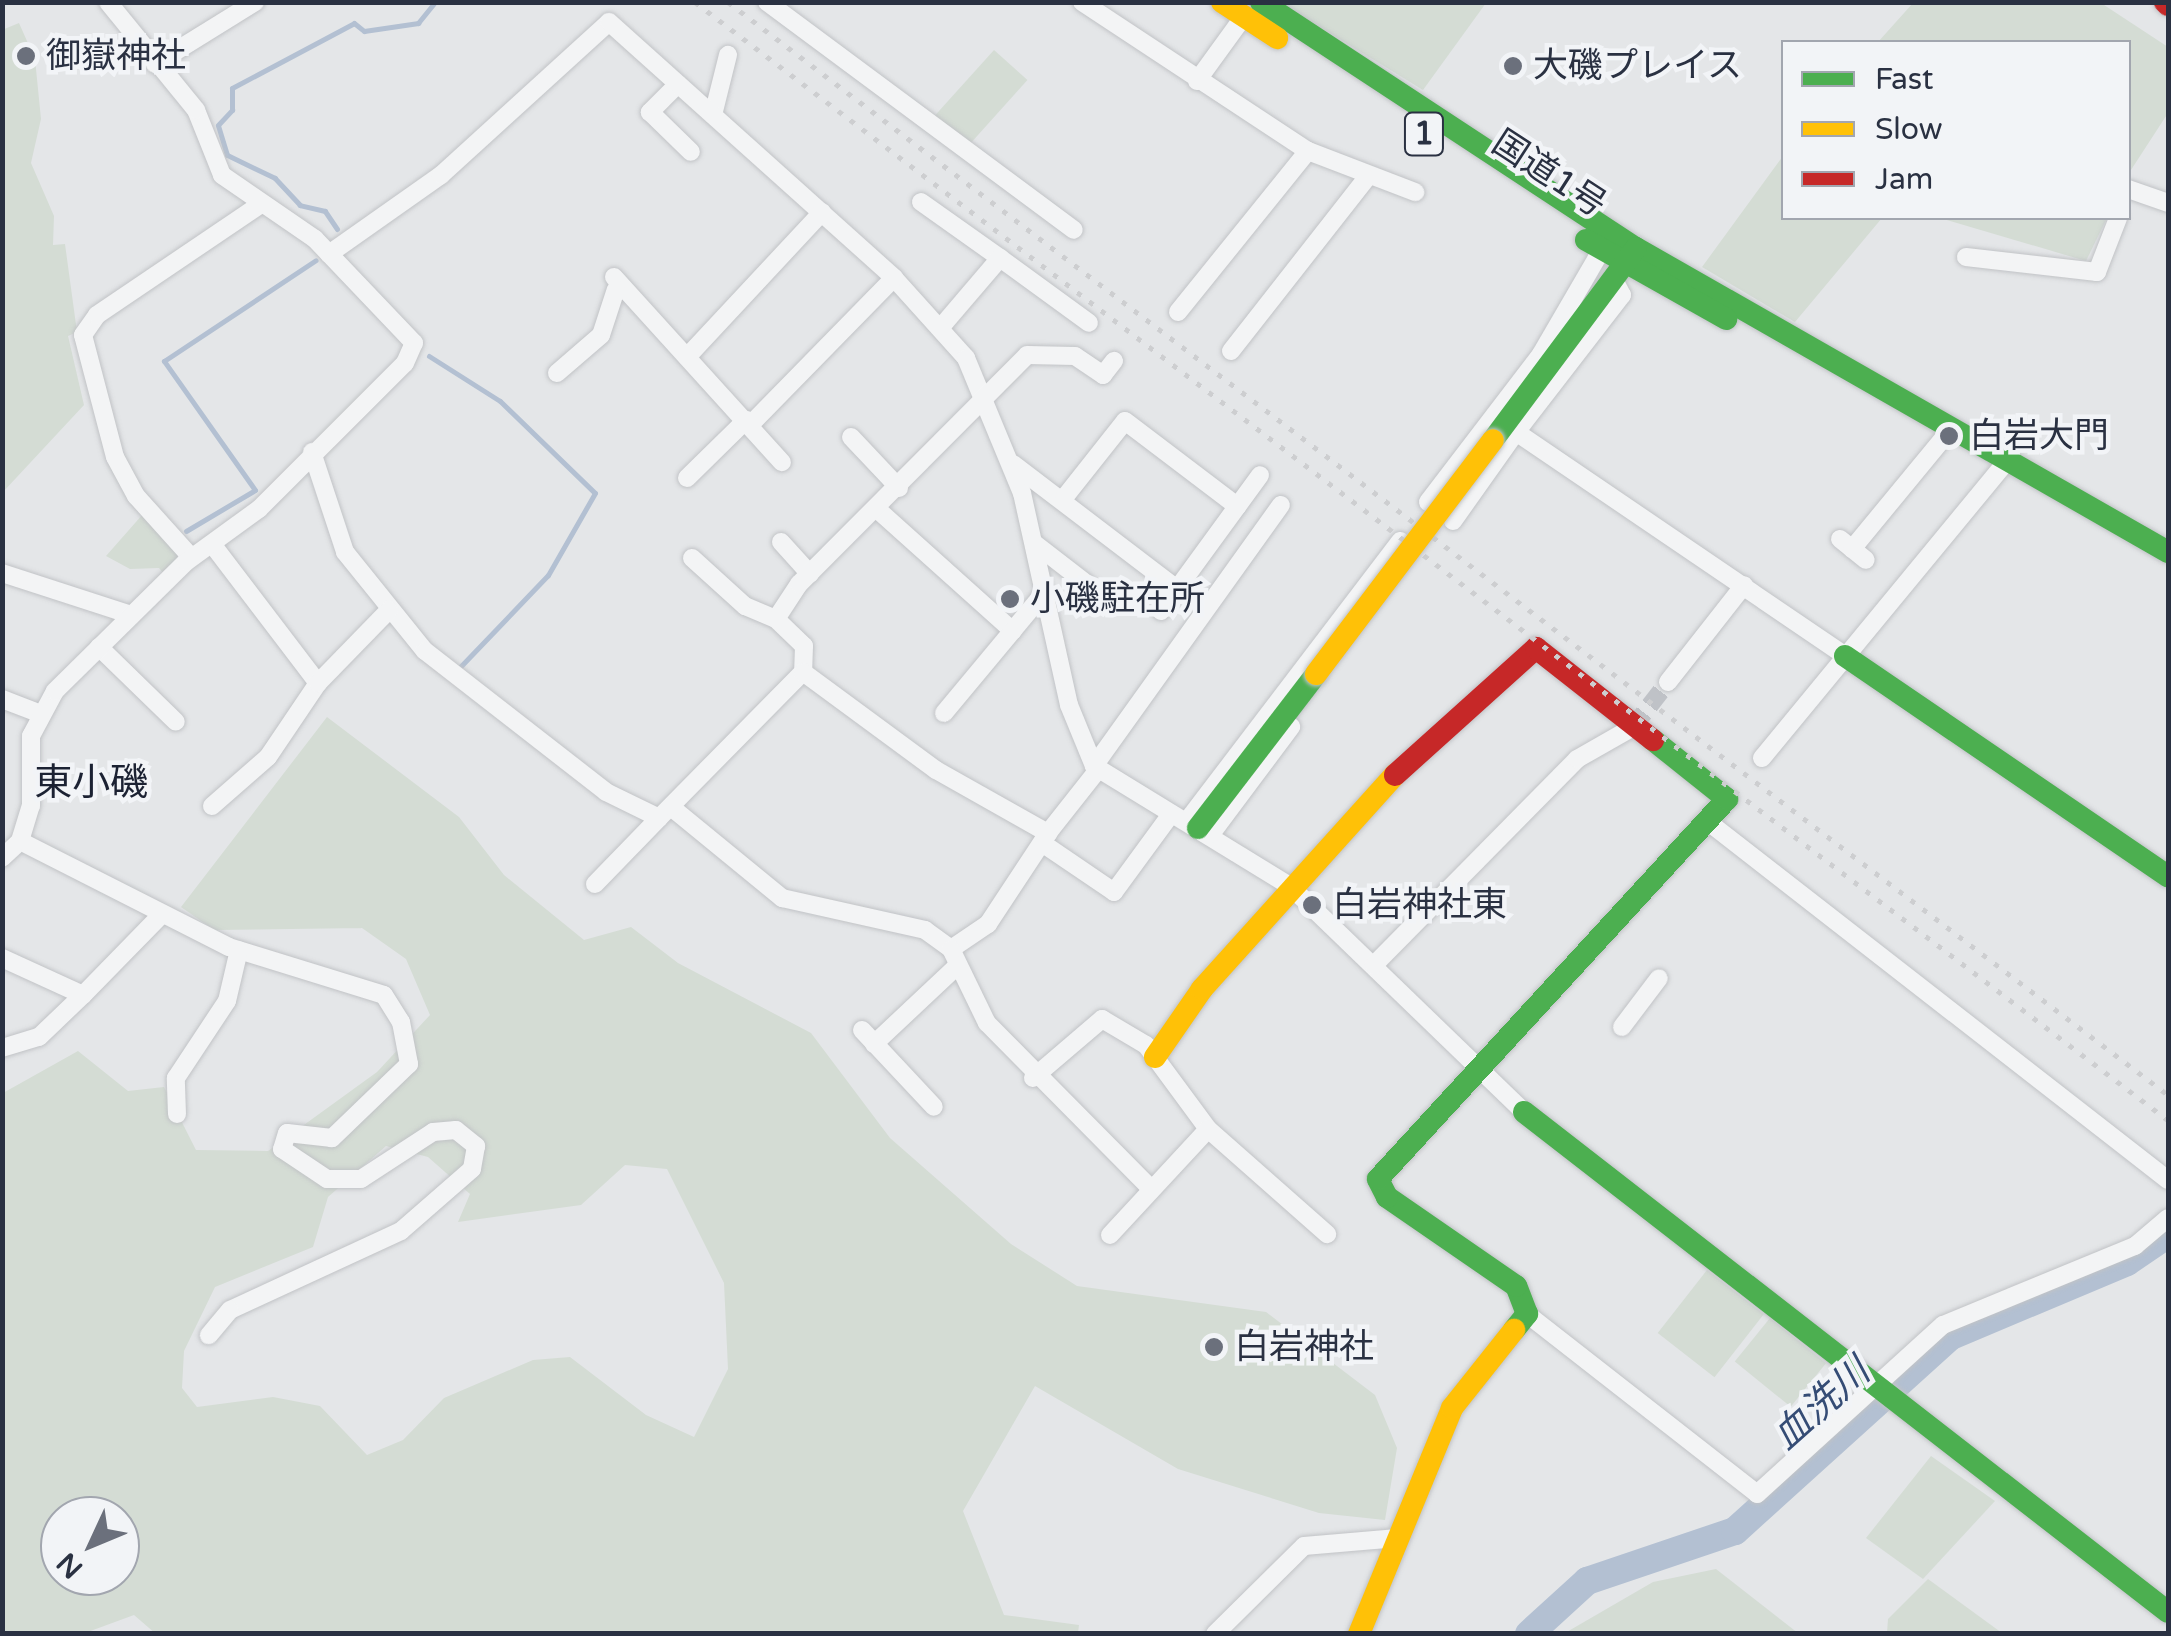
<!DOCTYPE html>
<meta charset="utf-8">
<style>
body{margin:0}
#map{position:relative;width:2171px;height:1636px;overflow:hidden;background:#e4e6e8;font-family:"Varela Round","Noto Sans JP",sans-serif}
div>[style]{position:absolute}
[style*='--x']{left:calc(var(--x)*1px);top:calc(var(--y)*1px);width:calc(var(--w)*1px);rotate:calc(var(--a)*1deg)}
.green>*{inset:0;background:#d4dcd4;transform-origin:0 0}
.stream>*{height:5px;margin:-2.5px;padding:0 2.5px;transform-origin:2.5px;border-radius:2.5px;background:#b3c0d2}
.river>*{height:28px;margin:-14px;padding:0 14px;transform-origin:14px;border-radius:14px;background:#b3c0d2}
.street-tunnel>*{height:18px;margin-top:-9px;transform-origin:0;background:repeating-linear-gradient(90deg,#bfc2c7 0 18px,transparent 0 27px)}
.roads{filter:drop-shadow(0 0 2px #c1c3c6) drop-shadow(0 0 2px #c1c3c6)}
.street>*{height:18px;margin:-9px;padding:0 9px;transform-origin:9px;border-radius:9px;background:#f3f4f5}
.fast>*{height:22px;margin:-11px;padding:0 11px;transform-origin:11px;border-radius:11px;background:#4caf50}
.slow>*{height:22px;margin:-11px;padding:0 11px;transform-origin:11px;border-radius:11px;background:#ffc107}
.jam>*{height:22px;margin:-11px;padding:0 11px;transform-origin:11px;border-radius:11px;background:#c62828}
.rail>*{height:5px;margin-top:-2.5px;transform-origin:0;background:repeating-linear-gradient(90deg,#cdced0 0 5px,transparent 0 15px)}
.bridges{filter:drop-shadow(0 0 2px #c1c3c6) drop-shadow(0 0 2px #c1c3c6)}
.slow-bridge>*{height:22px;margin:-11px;padding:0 11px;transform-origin:11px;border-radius:11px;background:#ffc107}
.dots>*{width:28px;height:28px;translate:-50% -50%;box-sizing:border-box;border:5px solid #f2f4f7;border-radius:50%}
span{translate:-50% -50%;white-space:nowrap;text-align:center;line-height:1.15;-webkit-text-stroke:9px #f2f4f7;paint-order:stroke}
.shield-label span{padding:2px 8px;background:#f2f4f7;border:2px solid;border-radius:8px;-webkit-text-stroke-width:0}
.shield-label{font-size:32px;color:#2a3142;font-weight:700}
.poi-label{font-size:35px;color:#2a3142}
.left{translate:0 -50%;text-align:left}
.street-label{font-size:35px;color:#2a3142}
.neighbourhood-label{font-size:38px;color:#1c2233}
.water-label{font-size:38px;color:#354c75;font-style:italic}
.frame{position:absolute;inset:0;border:5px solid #2a3142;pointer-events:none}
.legend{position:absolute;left:1781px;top:40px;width:350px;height:180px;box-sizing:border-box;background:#f2f4f7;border:2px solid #a2a6af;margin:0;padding:12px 18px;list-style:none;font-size:30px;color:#2a3142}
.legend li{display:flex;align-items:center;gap:20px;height:50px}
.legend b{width:50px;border:2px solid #a2a6af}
.north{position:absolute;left:40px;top:1496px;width:100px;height:100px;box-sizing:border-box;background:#f2f4f7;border:2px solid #a2a6af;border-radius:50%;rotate:226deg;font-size:28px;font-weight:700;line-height:40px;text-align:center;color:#2a3142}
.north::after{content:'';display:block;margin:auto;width:35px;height:45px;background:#6b707c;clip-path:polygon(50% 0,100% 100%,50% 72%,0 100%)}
</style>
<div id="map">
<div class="green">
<div style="clip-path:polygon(1281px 3px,1486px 3px,1423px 90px)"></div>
<div style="clip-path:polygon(1913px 3px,2101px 3px,2168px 47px,2168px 113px,2129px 173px,2128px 42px,1878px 42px)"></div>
<div style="clip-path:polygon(19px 23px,35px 59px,41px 119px,31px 163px,54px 216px,53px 245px,65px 244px,77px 332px,68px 336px,84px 405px,3px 492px,2px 30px)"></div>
<div style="left:994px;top:50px;width:45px;height:94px;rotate:42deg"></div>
<div style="clip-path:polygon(1783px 156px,1784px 218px,1882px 218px,1795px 322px,1702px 267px)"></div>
<div style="clip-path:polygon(1940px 218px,2107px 218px,2086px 261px)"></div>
<div style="clip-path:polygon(143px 514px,186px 562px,168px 579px,159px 568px,130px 569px,106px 556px)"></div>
<div style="clip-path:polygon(evenodd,327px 717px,459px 817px,504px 875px,584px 940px,631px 927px,678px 963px,811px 1033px,890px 1138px,1011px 1244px,1077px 1286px,1266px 1312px,1375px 1395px,1397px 1448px,1385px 1520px,1319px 1513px,1178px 1469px,1035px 1386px,963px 1511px,1004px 1615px,1079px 1625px,1078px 1633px,156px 1634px,134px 1615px,85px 1633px,3px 1634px,3px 1093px,78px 1051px,128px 1091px,164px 1087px,196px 1150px,268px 1151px,377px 1072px,430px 1015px,406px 959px,362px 928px,214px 930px,181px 907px,327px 717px,386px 1146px,428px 1157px,470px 1194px,458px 1222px,581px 1205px,625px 1165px,667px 1169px,724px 1283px,728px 1369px,694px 1437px,646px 1415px,570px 1357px,533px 1360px,444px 1398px,403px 1440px,367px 1455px,320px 1406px,273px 1397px,197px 1407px,182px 1388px,184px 1351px,215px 1287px,313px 1247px,328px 1197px,386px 1146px,327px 717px,60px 1516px,120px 1516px,120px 1576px,60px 1576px,60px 1516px)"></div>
<div style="left:1707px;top:1270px;width:72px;height:80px;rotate:38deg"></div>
<div style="left:1770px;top:1318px;width:72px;height:56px;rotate:39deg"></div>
<div style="clip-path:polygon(1931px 1456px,1995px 1501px,1923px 1579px,1866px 1538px)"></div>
<div style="clip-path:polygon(1716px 1569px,1798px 1633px,1565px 1633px,1653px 1582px)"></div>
<div style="clip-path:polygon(1928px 1579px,2002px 1633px,1887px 1633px,1888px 1619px)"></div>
</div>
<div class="stream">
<div style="--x:337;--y:229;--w:22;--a:-124"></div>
<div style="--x:325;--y:211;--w:26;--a:-167"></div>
<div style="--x:300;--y:205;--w:37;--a:-133"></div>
<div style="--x:275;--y:178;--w:53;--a:-154.4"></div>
<div style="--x:227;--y:155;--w:31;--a:-107"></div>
<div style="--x:218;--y:125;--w:21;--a:-47"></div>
<div style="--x:232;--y:110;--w:22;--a:-90"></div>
<div style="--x:232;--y:88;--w:138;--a:-28"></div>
<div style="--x:354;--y:23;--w:13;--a:39"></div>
<div style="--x:364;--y:31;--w:55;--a:-8.4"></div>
<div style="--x:418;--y:23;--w:27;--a:-51"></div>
<div style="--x:429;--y:356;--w:84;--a:32.4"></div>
<div style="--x:500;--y:401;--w:132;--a:44.1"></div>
<div style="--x:595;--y:493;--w:95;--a:119.8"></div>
<div style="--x:548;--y:575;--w:126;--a:133.7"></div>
<div style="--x:186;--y:531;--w:80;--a:-30.7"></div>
<div style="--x:255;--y:490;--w:158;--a:-125.2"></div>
<div style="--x:164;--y:361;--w:182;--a:-33.6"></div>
</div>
<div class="river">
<div style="--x:1529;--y:1634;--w:79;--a:-42.4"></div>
<div style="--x:1587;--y:1581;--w:156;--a:-18.7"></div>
<div style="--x:1735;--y:1531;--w:291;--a:-42.1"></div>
<div style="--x:1951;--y:1336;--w:191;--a:-22.8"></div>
<div style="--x:2127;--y:1262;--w:50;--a:-34.3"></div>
</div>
<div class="street-tunnel">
<div style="--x:1633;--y:727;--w:57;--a:-52.1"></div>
</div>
<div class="roads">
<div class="street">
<div style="--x:767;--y:2;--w:382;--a:36.6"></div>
<div style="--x:1082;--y:2;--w:271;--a:33.4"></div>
<div style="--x:1308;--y:151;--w:115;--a:21"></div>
<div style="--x:155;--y:64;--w:118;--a:-31.8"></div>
<div style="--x:1197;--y:81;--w:80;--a:-54.1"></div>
<div style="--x:678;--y:84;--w:40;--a:135"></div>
<div style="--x:650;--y:112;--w:57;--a:44.3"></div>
<div style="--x:713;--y:115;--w:62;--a:-76"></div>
<div style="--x:2128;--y:189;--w:42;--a:19.3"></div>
<div style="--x:921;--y:202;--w:97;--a:35.3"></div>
<div style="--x:1000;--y:258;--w:89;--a:130.5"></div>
<div style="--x:329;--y:254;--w:137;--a:-35.2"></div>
<div style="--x:441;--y:175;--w:227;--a:-42.3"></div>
<div style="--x:609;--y:22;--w:383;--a:41.9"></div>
<div style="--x:894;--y:278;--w:108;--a:48"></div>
<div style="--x:966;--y:358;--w:146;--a:67.5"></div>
<div style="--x:1022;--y:493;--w:217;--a:77.5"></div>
<div style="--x:1069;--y:705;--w:66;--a:67.7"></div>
<div style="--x:1094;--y:766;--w:230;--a:31.5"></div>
<div style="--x:1290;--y:886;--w:325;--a:44"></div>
<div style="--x:1966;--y:257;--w:132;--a:6.5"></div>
<div style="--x:2097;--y:272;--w:58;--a:-68.7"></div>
<div style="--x:1000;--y:258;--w:110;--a:36.1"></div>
<div style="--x:614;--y:277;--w:250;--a:47.8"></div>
<div style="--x:1614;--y:280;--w:17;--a:62"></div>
<div style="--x:1622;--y:295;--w:173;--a:127.7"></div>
<div style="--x:1516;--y:432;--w:398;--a:34.2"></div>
<div style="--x:1178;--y:312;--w:207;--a:-51.1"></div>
<div style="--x:1231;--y:351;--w:219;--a:-51.9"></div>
<div style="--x:687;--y:357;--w:198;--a:-47"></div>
<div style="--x:557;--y:373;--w:58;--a:-40.8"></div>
<div style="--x:601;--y:335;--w:48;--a:-71.9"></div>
<div style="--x:750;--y:425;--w:206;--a:-45.6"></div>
<div style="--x:851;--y:437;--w:70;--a:46.7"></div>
<div style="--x:312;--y:452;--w:105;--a:71.7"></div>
<div style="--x:345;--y:552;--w:127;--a:51.1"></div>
<div style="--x:425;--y:651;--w:229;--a:37.9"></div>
<div style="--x:606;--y:792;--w:59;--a:26.1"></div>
<div style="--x:659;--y:818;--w:205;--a:-45.4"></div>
<div style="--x:1013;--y:464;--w:206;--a:37.3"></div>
<div style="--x:687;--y:478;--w:83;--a:-44.5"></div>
<div style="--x:1064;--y:498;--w:98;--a:-51.6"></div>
<div style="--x:1125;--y:421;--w:141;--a:37.2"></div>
<div style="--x:1428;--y:502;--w:186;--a:-52.6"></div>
<div style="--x:1541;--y:354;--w:119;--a:-59.8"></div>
<div style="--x:878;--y:510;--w:181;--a:41.9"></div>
<div style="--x:1453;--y:521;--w:109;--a:-54.7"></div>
<div style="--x:1840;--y:539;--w:33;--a:39"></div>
<div style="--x:781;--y:542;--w:43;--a:47.8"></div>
<div style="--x:1034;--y:543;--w:83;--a:37.7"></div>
<div style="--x:212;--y:544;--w:175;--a:52.7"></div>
<div style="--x:1852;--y:549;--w:156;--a:-50.5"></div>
<div style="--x:191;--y:557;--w:82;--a:-132"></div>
<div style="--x:136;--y:496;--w:44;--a:-118.3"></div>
<div style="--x:115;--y:457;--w:126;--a:-104.7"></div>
<div style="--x:83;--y:335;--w:24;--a:-55"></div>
<div style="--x:97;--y:315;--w:198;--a:-34.1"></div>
<div style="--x:692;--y:558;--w:72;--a:42.2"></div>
<div style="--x:745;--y:606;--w:34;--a:23"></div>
<div style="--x:776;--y:619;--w:42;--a:-56.7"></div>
<div style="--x:799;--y:584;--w:323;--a:-45.1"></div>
<div style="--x:1027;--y:355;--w:48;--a:1.2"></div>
<div style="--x:1075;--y:356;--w:34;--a:34"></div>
<div style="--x:1103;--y:375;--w:18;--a:-52"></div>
<div style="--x:2;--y:573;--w:136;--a:18"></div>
<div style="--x:1161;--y:611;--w:168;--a:-53.9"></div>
<div style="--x:776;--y:619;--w:39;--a:44"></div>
<div style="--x:804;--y:646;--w:26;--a:92"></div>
<div style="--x:803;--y:672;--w:165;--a:36.4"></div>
<div style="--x:936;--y:770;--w:129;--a:29.4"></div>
<div style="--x:1048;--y:833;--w:79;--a:-51.7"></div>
<div style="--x:99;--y:647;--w:107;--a:44.2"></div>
<div style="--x:1668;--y:682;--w:123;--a:-51.9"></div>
<div style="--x:2;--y:699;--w:40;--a:21"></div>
<div style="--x:944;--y:713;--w:156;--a:-50.2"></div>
<div style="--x:1762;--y:758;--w:385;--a:-50.5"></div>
<div style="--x:1094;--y:766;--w:321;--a:-54.4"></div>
<div style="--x:212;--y:806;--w:74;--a:-41.2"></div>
<div style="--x:268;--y:757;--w:89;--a:-56"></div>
<div style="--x:318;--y:683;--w:102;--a:-45.8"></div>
<div style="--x:671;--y:807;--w:144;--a:39.3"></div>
<div style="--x:782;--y:898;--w:147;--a:12.6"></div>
<div style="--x:925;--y:930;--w:32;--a:36"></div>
<div style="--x:951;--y:949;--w:45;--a:-34"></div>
<div style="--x:988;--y:924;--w:109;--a:-56.6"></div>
<div style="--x:1187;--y:821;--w:352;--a:-52.7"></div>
<div style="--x:1707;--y:821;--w:584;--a:37.91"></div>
<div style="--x:1211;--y:834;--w:134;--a:-53.2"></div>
<div style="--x:20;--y:841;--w:234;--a:26.9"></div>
<div style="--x:229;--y:947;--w:162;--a:17.2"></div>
<div style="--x:384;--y:995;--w:32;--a:58"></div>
<div style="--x:401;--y:1022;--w:43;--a:79.2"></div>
<div style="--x:409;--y:1064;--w:107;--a:136.1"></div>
<div style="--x:332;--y:1138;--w:45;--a:-173.7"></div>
<div style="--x:287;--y:1133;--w:17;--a:107"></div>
<div style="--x:282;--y:1149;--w:54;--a:33.7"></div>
<div style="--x:327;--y:1179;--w:34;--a:0"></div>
<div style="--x:361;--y:1179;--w:86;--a:-33.1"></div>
<div style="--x:433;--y:1132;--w:23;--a:-5"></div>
<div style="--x:456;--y:1130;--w:26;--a:39"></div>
<div style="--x:476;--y:1146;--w:23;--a:100"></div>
<div style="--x:472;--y:1169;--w:94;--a:138.9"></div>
<div style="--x:401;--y:1231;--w:188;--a:155.2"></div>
<div style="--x:230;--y:1310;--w:33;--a:130"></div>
<div style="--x:1042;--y:843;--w:87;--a:34.2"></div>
<div style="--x:1114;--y:892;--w:97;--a:-53.8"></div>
<div style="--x:2;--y:858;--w:25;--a:-43"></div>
<div style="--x:20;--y:841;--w:37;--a:-73"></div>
<div style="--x:31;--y:806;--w:70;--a:-90"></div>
<div style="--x:31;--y:736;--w:51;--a:-61.9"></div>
<div style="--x:55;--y:691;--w:184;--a:-44.6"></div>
<div style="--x:186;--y:562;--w:90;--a:-36"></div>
<div style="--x:259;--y:509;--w:206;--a:-45"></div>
<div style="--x:405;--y:363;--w:22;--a:-66"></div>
<div style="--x:414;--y:343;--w:144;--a:-133.6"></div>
<div style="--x:315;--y:239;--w:113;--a:-145.5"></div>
<div style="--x:222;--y:175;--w:70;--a:-111.8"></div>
<div style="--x:196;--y:110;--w:139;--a:-129.2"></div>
<div style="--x:595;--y:884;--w:92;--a:-45.9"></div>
<div style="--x:951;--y:949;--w:82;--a:64.1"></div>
<div style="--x:987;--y:1023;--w:233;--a:45.3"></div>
<div style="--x:2;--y:958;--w:89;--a:24.6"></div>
<div style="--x:83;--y:995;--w:112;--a:-45.7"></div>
<div style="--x:1374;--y:965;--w:289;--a:-45.4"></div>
<div style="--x:1577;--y:759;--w:64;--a:-29.7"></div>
<div style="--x:1622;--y:1027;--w:61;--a:-52.9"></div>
<div style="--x:862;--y:1030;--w:105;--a:46.9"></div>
<div style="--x:874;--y:1044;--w:115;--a:-43.2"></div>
<div style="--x:2;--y:1048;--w:39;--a:-17"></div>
<div style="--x:39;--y:1037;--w:61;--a:-43.7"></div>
<div style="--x:1033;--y:1078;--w:91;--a:-40.5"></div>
<div style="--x:1102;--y:1019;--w:51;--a:30.6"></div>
<div style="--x:1146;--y:1045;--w:104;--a:53.6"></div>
<div style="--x:1208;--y:1129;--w:159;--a:41.4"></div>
<div style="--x:177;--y:1114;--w:36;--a:-92"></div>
<div style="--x:176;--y:1078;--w:92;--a:-56.5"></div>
<div style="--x:227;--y:1001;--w:52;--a:-76.8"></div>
<div style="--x:1110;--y:1235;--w:144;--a:-47.2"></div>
<div style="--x:1527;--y:1314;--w:292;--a:38"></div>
<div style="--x:1757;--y:1494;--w:251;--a:-42.3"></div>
<div style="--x:1943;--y:1325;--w:208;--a:-22.4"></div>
<div style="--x:2135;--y:1246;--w:43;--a:-40.3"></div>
<div style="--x:1215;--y:1634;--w:125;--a:-44.7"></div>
<div style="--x:1304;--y:1546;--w:94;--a:-4.9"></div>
</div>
<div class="fast">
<div style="--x:1261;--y:2;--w:448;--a:33.3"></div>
<div style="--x:1636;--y:248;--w:613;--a:29.74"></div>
<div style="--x:1586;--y:240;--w:161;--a:29.4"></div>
<div style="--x:1493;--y:440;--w:239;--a:-53.3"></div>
<div style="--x:1845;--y:656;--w:391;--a:34.3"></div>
<div style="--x:1198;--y:828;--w:194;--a:-52.5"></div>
<div style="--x:1524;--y:1112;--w:815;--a:37.83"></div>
<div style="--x:1514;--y:1330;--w:21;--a:-51"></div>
<div style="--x:1527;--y:1314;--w:30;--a:-111"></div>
<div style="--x:1516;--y:1286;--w:157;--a:-145.4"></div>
<div style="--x:1387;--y:1197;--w:20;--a:-117"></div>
<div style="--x:1378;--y:1179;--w:516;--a:-47.43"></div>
<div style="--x:1727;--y:799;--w:95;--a:-141.4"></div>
</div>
<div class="slow">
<div style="--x:1222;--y:2;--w:66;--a:33.2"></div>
<div style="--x:1155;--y:1057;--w:83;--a:-55.3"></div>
<div style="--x:1202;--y:989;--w:288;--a:-48"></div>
<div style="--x:1359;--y:1634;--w:244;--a:-67.6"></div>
<div style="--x:1452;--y:1408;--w:100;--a:-51.5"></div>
</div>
<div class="jam">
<div style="--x:2165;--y:2;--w:4;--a:45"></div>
<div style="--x:1395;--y:775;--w:190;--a:-42"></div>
<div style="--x:1536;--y:648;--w:149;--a:38.2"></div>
</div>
</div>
<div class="rail">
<div style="--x:695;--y:2;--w:1849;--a:37.2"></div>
<div style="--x:728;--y:2;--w:1808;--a:37.2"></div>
</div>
<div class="bridges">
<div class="slow-bridge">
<div style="--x:1316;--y:674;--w:293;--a:-52.9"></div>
</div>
</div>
<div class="dots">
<div style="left:26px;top:56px;background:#6b707c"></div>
<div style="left:1513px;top:66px;background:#6b707c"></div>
<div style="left:1949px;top:436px;background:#6b707c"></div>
<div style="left:1010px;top:599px;background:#6b707c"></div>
<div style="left:1312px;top:905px;background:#6b707c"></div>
<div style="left:1214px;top:1347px;background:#6b707c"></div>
</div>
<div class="shield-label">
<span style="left:1424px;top:134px">1</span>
</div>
<div class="poi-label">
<span class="left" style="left:46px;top:56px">御嶽神社</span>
<span class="left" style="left:1533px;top:66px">大磯プレイス</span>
<span class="left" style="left:1969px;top:436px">白岩大門</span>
<span class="left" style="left:1030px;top:599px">小磯駐在所</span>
<span class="left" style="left:1332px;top:905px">白岩神社東</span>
<span class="left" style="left:1234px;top:1347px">白岩神社</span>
</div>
<div class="street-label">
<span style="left:1549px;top:174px;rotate:33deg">国道1号</span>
</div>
<div class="neighbourhood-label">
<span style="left:91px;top:784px">東小磯</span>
</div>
<div class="water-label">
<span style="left:1822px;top:1405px;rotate:-42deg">血洗川</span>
</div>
<div class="frame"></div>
<ul class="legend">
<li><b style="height:12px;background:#4caf50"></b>Fast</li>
<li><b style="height:12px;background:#ffc107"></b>Slow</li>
<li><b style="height:12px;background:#c62828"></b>Jam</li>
</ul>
<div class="north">N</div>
</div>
